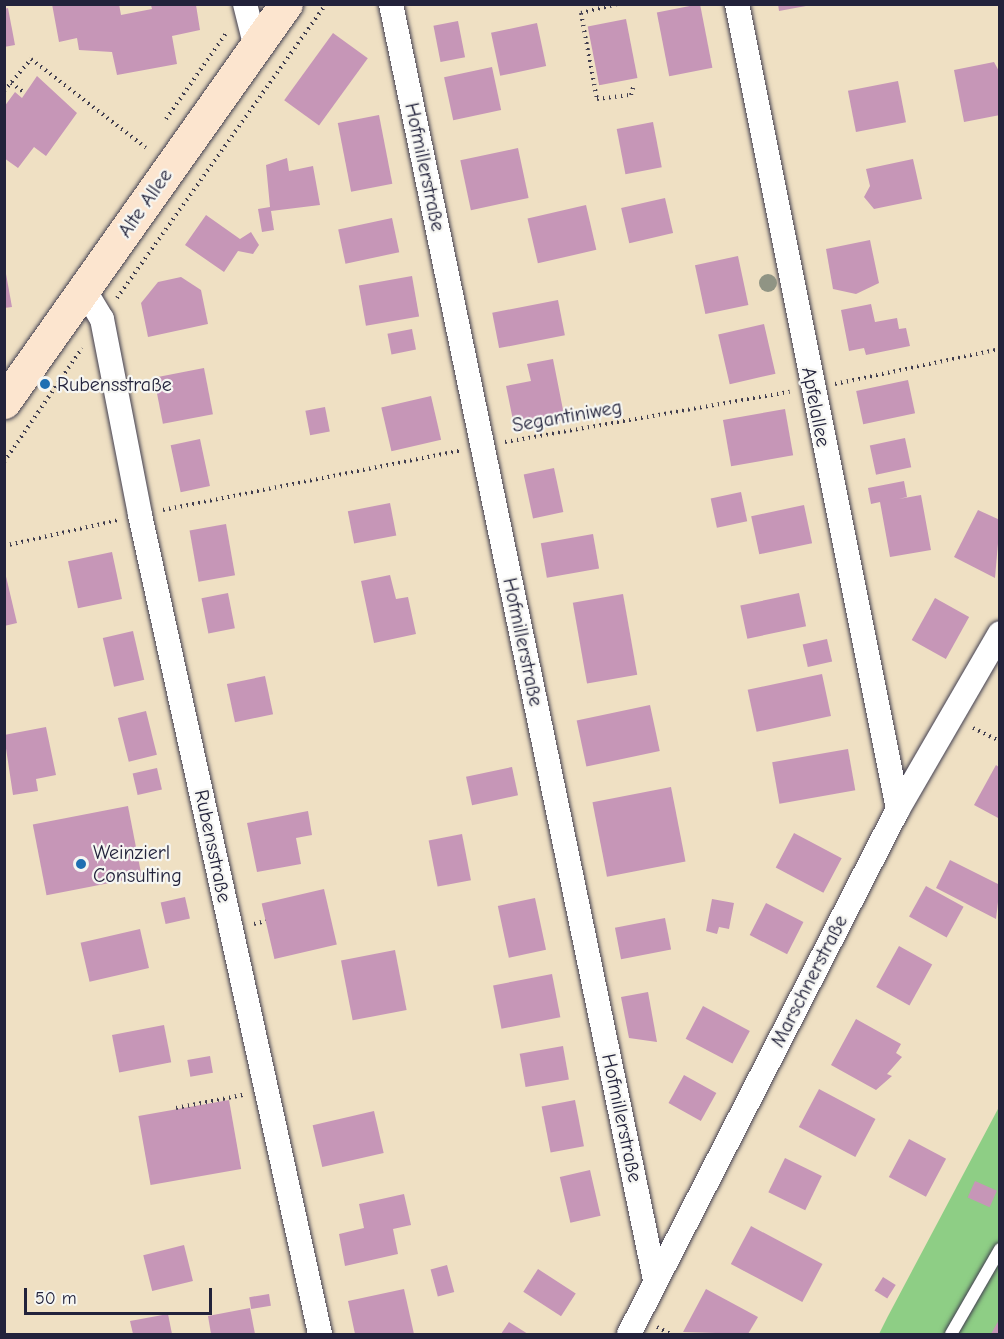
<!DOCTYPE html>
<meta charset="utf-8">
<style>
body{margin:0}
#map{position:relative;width:1004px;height:1339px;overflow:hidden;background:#efe0c3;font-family:"Comic Neue",sans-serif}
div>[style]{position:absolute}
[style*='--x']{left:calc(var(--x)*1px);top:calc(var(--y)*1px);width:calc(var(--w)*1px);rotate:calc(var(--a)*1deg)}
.green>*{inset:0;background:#8ece85}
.building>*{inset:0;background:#c696b7;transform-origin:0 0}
.path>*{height:4px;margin-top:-2px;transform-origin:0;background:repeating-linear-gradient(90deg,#413e4f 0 1.5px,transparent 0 6px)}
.roads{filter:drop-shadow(0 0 2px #413e4f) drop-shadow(0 0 2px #413e4f)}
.lane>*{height:12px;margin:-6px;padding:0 6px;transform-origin:6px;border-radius:6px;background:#fff}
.street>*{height:24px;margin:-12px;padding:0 12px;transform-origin:12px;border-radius:12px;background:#fff}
.secondary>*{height:33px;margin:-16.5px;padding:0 16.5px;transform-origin:16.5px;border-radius:16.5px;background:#fce5cf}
.trees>*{width:18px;height:18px;margin:-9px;border-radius:50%;background:#909484}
.dots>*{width:16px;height:16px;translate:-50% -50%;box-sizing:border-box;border:3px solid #f6f6f2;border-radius:50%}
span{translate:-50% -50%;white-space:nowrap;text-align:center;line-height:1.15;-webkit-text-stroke:4.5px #f6f6f2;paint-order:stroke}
.street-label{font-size:20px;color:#22223b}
.poi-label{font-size:20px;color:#22223b}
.left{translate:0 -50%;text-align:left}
.frame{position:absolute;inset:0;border:6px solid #22223b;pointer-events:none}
.scale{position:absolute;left:24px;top:1288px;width:188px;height:27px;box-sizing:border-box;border:3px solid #22223b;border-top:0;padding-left:8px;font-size:18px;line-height:21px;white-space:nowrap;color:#22223b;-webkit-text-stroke:4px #f6f6f2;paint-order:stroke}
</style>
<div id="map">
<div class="green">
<div style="clip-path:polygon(999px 1107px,999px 1334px,879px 1334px,887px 1318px)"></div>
</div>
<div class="building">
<div style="clip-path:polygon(52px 4px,119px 4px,121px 15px,152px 9px,151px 5px,196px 5px,200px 30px,172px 36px,177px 64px,117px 75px,112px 52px,79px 50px,77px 38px,59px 42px)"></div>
<div style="left:700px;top:4px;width:65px;height:44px;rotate:79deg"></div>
<div style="clip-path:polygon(778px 4px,806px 4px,806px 6px,779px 11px)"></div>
<div style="clip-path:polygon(8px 8px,15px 45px,4px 47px,4px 9px)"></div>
<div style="left:626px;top:19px;width:60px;height:39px;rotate:79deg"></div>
<div style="left:458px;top:21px;width:37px;height:25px;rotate:79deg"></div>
<div style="left:537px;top:23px;width:44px;height:47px;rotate:78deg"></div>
<div style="left:333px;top:33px;width:43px;height:83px;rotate:36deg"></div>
<div style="clip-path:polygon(994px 62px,1000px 73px,1000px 115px,964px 122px,954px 70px)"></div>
<div style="left:492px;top:67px;width:44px;height:49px;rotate:78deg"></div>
<div style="clip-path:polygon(37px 76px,77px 113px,46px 156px,34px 147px,18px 168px,4px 158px,4px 107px,15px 92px,22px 98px)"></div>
<div style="left:898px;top:81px;width:42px;height:51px;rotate:79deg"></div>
<div style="left:379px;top:115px;width:70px;height:42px;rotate:79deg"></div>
<div style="left:653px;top:122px;width:46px;height:37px;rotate:79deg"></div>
<div style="left:518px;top:148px;width:51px;height:59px;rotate:78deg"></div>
<div style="clip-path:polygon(287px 158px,289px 171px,313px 166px,320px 205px,271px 211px,274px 230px,262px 232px,258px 209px,270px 207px,266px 165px)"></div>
<div style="clip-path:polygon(913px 159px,922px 199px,874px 209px,864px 197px,870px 186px,866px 169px)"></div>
<div style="left:665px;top:198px;width:36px;height:45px;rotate:77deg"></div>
<div style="left:586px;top:205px;width:46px;height:60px;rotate:77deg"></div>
<div style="clip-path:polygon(206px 215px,240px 239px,251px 232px,259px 245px,253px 254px,238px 251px,224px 272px,185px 245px)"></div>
<div style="left:392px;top:218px;width:35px;height:55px;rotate:78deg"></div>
<div style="clip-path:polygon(870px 240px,879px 283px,856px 294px,833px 289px,826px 249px)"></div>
<div style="left:738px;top:256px;width:50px;height:44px;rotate:78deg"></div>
<div style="clip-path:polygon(6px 274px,12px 307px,4px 308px,4px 275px)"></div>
<div style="left:412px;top:276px;width:41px;height:54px;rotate:80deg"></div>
<div style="clip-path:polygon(181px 277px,201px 290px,208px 324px,148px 337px,141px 303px,158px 282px)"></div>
<div style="left:558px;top:300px;width:36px;height:67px;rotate:79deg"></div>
<div style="clip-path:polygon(871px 304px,875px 322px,897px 318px,899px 329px,906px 328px,910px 346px,866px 355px,864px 348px,849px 351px,841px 310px)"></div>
<div style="left:764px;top:324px;width:51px;height:47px;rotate:77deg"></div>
<div style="left:412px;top:329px;width:21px;height:25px;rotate:79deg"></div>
<div style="clip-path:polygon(553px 359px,565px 420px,515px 430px,506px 386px,531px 381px,527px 364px)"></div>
<div style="left:204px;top:368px;width:47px;height:51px;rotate:79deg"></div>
<div style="left:908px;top:380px;width:34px;height:53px;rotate:78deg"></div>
<div style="left:431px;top:396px;width:45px;height:51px;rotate:77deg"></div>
<div style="left:325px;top:407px;width:25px;height:20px;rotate:79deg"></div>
<div style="left:785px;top:409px;width:47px;height:63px;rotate:80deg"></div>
<div style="left:905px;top:438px;width:30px;height:36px;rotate:78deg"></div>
<div style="left:200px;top:439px;width:48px;height:30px;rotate:78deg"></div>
<div style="left:554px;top:468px;width:45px;height:31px;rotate:78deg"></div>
<div style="clip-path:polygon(904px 481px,907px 497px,899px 499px,921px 495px,931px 550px,890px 557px,880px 502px,871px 504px,868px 488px)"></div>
<div style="left:741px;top:492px;width:30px;height:31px;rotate:78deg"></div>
<div style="left:390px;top:503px;width:33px;height:43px;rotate:79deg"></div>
<div style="left:804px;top:505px;width:39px;height:54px;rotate:78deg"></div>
<div style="clip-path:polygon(978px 510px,1000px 520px,995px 578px,954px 557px)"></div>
<div style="left:226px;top:524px;width:52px;height:37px;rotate:80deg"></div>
<div style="left:593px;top:534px;width:35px;height:53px;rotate:80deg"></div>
<div style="left:112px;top:552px;width:48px;height:45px;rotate:78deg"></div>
<div style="clip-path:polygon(4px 568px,17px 623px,4px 626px)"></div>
<div style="clip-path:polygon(390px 575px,396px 599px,408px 597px,416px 634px,374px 643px,361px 581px)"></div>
<div style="left:228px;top:593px;width:36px;height:27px;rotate:79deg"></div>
<div style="left:799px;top:593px;width:34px;height:60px;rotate:78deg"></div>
<div style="left:623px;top:594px;width:82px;height:51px;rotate:80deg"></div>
<div style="left:935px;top:598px;width:39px;height:48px;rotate:29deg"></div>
<div style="left:133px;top:631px;width:50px;height:31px;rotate:77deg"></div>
<div style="left:827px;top:639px;width:23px;height:25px;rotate:77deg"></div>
<div style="left:822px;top:674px;width:43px;height:76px;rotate:78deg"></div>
<div style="left:265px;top:676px;width:39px;height:39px;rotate:78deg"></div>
<div style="left:650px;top:705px;width:47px;height:75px;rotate:78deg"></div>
<div style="left:146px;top:711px;width:45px;height:29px;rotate:76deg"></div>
<div style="clip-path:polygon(46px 727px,56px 775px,36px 779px,38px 791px,13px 795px,4px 735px)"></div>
<div style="left:848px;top:749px;width:42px;height:77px;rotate:80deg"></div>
<div style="clip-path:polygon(996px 765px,1000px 768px,1000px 819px,974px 805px)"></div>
<div style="left:512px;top:767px;width:29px;height:47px;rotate:78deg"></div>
<div style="left:157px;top:768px;width:22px;height:25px;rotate:77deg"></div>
<div style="left:671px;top:787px;width:76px;height:80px;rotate:79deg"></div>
<div style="left:128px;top:806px;width:72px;height:97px;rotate:79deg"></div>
<div style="clip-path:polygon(308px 811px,312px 835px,296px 838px,301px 864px,257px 872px,247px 823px)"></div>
<div style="left:794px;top:833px;width:54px;height:39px;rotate:28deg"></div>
<div style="left:462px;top:834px;width:47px;height:34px;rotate:79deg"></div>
<div style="clip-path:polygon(950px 860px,1000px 885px,996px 919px,936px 888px)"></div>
<div style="left:926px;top:886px;width:43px;height:35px;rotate:29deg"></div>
<div style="left:324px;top:889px;width:57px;height:64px;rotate:77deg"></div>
<div style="left:185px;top:897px;width:22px;height:25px;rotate:77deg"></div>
<div style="left:535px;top:898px;width:53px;height:38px;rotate:78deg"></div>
<div style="clip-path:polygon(712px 899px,734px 903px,729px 929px,719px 927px,717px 934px,706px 931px)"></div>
<div style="left:766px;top:903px;width:42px;height:36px;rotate:27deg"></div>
<div style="left:665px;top:918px;width:32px;height:51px;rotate:79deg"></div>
<div style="left:140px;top:929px;width:40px;height:61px;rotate:77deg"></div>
<div style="left:899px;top:946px;width:38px;height:47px;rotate:29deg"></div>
<div style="left:395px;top:950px;width:61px;height:55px;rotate:79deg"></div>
<div style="left:552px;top:974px;width:44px;height:60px;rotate:79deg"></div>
<div style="clip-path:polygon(648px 992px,657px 1042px,629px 1038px,621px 997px)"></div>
<div style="left:703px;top:1006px;width:53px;height:37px;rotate:28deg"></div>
<div style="clip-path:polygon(856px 1019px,901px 1044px,896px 1053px,902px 1057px,887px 1074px,892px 1076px,876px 1090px,831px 1065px)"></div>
<div style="left:164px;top:1025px;width:38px;height:53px;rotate:79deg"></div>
<div style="left:563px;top:1046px;width:34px;height:44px;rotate:80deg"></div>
<div style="left:210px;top:1056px;width:17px;height:23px;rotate:80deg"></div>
<div style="left:684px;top:1075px;width:37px;height:32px;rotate:29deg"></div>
<div style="left:819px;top:1089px;width:64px;height:43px;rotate:28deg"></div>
<div style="left:229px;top:1100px;width:70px;height:92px;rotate:80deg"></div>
<div style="left:575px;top:1100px;width:47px;height:34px;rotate:79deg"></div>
<div style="left:374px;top:1111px;width:43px;height:63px;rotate:77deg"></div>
<div style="left:909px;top:1139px;width:42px;height:43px;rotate:28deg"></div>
<div style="left:785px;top:1158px;width:41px;height:38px;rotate:26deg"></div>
<div style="left:590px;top:1170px;width:47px;height:31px;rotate:77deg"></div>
<div style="left:975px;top:1181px;width:24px;height:18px;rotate:24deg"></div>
<div style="clip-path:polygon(404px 1194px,411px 1225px,393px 1229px,398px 1254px,345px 1266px,339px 1234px,364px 1228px,359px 1204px)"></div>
<div style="left:751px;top:1226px;width:81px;height:43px;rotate:28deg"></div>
<div style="left:184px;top:1245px;width:37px;height:42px;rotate:76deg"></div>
<div style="left:447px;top:1265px;width:28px;height:17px;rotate:75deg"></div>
<div style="left:538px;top:1269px;width:45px;height:27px;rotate:33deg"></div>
<div style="left:883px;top:1277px;width:15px;height:16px;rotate:32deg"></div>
<div style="clip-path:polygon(404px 1289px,414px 1334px,355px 1334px,348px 1301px)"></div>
<div style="clip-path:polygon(706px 1289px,758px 1317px,748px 1334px,683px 1332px)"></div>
<div style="left:269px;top:1294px;width:12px;height:20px;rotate:81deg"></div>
<div style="clip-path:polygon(250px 1308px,255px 1334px,211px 1334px,208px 1316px)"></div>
<div style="clip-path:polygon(168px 1314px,172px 1334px,133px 1334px,130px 1321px)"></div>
<div style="clip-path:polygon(1000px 1318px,1000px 1334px,991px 1334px)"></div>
<div style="clip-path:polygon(509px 1322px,528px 1334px,501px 1334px)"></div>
</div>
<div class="path">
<div style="--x:617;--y:4;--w:37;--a:166"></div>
<div style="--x:581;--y:13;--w:87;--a:79.5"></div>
<div style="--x:597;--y:99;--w:34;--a:-7"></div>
<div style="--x:631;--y:95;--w:11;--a:-75"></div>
<div style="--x:11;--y:83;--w:17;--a:36"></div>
<div style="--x:4;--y:91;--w:42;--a:-49.8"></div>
<div style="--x:31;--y:59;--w:145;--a:37.7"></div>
<div style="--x:166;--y:119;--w:106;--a:-55"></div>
<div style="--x:117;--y:298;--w:361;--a:-54.6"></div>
<div style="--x:835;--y:384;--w:169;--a:-12"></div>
<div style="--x:505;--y:442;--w:289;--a:-10"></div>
<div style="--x:4;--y:462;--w:138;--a:-55.6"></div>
<div style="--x:163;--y:510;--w:302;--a:-11.3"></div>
<div style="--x:4;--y:546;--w:117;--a:-12.8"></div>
<div style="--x:973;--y:728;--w:30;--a:26"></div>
<div style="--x:254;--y:924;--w:12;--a:-14"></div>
<div style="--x:176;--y:1108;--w:68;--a:-11"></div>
<div style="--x:657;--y:1327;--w:16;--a:27"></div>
</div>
<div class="roads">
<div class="lane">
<div style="--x:951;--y:1334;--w:98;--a:-60"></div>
</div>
<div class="street">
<div style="--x:245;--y:4;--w:41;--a:76"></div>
<div style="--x:391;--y:4;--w:1303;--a:78.31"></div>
<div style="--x:737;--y:4;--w:821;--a:78.69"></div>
<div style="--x:85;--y:291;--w:33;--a:59"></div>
<div style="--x:102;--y:319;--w:200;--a:79"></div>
<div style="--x:140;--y:515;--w:839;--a:77.6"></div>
<div style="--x:629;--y:1334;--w:590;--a:-62.87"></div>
<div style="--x:898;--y:809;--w:203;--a:-59.9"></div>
</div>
<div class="secondary">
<div style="--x:4;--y:402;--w:488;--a:-54.7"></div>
</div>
</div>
<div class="trees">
<div style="left:768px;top:283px"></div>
</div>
<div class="dots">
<div style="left:45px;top:384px;background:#1f6fb2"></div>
<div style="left:81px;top:864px;background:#1f6fb2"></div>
</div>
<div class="street-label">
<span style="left:425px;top:167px;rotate:78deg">Hofmillerstraße</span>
<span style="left:145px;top:203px;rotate:-55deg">Alte Allee</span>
<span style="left:816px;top:407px;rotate:79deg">Apfelallee</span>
<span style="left:567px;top:416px;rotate:-10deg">Segantiniweg</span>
<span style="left:523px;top:642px;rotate:78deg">Hofmillerstraße</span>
<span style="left:213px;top:846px;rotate:78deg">Rubensstraße</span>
<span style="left:809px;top:981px;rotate:-63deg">Marschnerstraße</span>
<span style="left:622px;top:1118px;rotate:78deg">Hofmillerstraße</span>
</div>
<div class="poi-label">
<span class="left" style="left:57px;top:384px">Rubensstraße</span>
<span class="left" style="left:93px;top:864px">Weinzierl<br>Consulting</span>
</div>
<div class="frame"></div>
<div class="scale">50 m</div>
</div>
